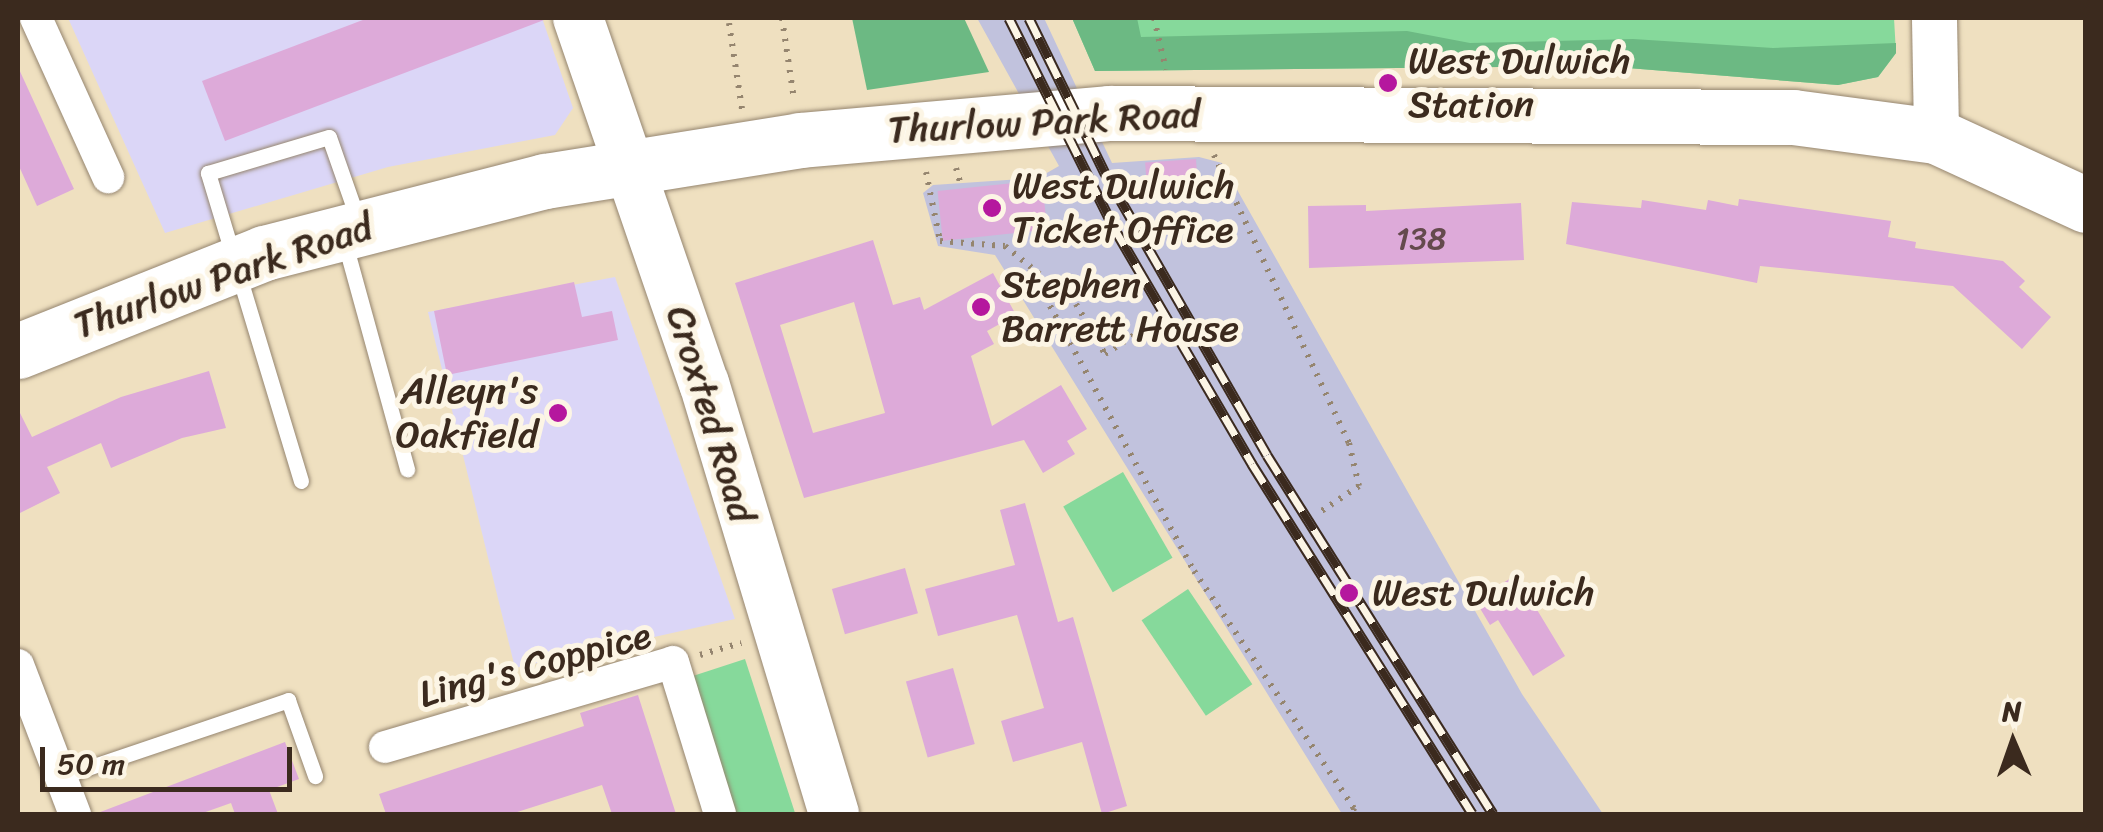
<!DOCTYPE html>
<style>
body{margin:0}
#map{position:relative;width:2103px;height:832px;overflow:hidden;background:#efe0c0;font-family:Sriracha,sans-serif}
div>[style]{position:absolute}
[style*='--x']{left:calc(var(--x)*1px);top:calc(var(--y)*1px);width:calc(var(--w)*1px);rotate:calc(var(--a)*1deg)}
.built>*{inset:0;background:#dbd6f7}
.industrial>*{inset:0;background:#c1c2dd}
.green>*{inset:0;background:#86d99b;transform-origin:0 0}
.forest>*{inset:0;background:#6cb983}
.building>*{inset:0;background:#ddaad9;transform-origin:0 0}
.path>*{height:6px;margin-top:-3px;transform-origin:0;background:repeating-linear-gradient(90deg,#95856f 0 2.5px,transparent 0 10.5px)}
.roads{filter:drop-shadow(0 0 2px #95856f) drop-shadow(0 0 2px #95856f)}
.lane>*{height:15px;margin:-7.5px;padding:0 7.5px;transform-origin:7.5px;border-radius:7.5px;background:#fff}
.street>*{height:32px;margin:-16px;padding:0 16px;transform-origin:16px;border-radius:16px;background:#fff}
.secondary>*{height:45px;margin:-22.5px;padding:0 22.5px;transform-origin:22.5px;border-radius:22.5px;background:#fff}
.primary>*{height:50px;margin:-25px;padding:0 25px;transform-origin:25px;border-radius:25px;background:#fff}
.highway>*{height:55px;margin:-27.5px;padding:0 27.5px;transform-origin:27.5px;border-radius:27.5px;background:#fff}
.rail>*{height:11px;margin-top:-5.5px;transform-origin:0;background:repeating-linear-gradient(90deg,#fcf5e5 0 22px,#3b2a1e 0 44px);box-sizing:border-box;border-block:2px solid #3b2a1e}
.dots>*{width:28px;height:28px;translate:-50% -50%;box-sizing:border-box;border:5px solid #fcf5e5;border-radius:50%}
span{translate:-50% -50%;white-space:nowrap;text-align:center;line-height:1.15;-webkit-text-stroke:10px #fcf5e5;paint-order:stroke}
.number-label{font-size:32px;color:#644a4d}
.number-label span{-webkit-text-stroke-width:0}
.poi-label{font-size:38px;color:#3b2a1e}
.left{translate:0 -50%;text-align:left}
.right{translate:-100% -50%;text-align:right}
.street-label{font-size:38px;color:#3b2a1e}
.frame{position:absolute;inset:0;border:20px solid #3b2a1e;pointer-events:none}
.north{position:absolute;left:1963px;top:692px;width:100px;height:100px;-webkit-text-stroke:8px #fcf5e5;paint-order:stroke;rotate:358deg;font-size:28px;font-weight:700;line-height:40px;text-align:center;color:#3b2a1e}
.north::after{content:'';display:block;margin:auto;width:35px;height:45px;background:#3b2a1e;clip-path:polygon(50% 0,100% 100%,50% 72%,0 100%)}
.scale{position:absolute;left:40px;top:747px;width:252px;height:45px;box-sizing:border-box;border:5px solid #3b2a1e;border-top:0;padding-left:12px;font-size:30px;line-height:35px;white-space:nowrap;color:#3b2a1e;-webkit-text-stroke:8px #fcf5e5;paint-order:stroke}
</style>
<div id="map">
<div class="built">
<div style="clip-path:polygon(68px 18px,542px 18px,573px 108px,555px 135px,388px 167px,165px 233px)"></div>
<div style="clip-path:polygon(615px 277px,735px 619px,515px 668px,428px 312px)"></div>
</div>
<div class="industrial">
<div style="clip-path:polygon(977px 18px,1044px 18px,1112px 163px,1199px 157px,1222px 163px,1522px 694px,1603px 814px,1342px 814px,995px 255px,938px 246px,923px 193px,933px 185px,1038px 178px,1059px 166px)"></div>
</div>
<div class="green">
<div style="clip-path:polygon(1072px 18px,1894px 18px,1896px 53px,1878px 77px,1838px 85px,1603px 66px,1095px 71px)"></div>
<div style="left:1123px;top:472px;width:99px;height:69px;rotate:60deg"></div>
<div style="left:1188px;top:589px;width:115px;height:56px;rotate:56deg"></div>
<div style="left:745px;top:659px;width:163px;height:58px;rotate:72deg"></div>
</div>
<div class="forest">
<div style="clip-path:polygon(852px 18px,964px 18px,989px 72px,867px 90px)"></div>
<div style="clip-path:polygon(1072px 18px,1137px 18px,1141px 37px,1407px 31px,1470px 43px,1633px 39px,1773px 48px,1896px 43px,1896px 53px,1878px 77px,1838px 85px,1603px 66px,1095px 71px)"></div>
</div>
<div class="building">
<div style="clip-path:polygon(368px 18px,544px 20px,225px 141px,202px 81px)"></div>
<div style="clip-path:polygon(18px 67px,74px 189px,37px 206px,18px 164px)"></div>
<div style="left:1196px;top:159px;width:27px;height:51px;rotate:86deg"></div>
<div style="left:1042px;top:180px;width:50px;height:105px;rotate:84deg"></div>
<div style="clip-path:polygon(1739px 199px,1891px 221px,1888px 237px,1916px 242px,1915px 248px,2003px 261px,2025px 281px,2019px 287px,2051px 317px,2022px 349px,1953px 286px,1760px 266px,1757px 283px,1566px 244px,1572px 202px,1641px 208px,1642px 200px,1706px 210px,1708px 200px,1738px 206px)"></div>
<div style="clip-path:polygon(1521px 203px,1524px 260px,1309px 268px,1308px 206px,1366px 205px,1366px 211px)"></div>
<div style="clip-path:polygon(evenodd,873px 240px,893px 305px,920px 297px,924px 310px,993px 273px,1016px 315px,987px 331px,994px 344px,971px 356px,992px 426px,1061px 385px,1087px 429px,1067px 441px,1075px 454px,1043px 473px,1024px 440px,804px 498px,735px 283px,873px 240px,854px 302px,885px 413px,813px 433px,780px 325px,854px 302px)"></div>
<div style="clip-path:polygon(574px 282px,582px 317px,612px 311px,618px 340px,447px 375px,434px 311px)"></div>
<div style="clip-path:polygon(209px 371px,226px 428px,182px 438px,111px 468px,101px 443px,47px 467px,60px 493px,18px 514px,18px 409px,32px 437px,121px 397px)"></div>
<div style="clip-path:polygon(1025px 503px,1058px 622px,1073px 617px,1127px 806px,1102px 814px,1082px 742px,1013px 762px,1001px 721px,1044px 708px,1017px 615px,938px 636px,925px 589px,1015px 565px,1000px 510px)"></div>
<div style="left:905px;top:568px;width:47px;height:76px;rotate:74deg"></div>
<div style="clip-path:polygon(1516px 575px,1565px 656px,1533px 676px,1498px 620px,1490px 625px,1475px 600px)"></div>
<div style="left:953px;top:668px;width:79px;height:49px;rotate:74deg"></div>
<div style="clip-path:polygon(638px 695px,676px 814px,612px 814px,602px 785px,511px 814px,386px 814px,379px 794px,584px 726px,580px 713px)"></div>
<div style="clip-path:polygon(285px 742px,299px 779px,269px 790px,278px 814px,235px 814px,231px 803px,200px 814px,95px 814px)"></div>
</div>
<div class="path">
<div style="--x:782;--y:18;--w:82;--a:81.6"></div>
<div style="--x:1154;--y:18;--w:53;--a:77"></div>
<div style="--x:729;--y:23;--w:87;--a:81.4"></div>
<div style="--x:1214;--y:155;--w:318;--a:64.9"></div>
<div style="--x:1349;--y:443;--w:44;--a:76.9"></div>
<div style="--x:1359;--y:486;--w:47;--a:146.3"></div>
<div style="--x:956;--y:168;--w:18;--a:74"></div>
<div style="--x:926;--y:172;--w:70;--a:78.5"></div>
<div style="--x:940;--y:241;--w:65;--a:4.4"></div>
<div style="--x:1005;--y:246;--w:92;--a:39.2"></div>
<div style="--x:1076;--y:304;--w:58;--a:59.9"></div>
<div style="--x:1105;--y:354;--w:57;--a:-32.9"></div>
<div style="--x:1030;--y:269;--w:344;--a:61.5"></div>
<div style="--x:1194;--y:571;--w:286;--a:56"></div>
<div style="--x:1354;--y:808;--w:6;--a:108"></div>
<div style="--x:700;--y:655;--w:43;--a:-16.3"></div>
</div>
<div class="roads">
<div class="lane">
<div style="--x:344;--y:240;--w:238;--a:74.6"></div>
<div style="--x:301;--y:481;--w:322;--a:-106.8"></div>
<div style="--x:208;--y:173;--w:126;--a:-16.6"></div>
<div style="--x:329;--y:137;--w:88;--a:70.7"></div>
<div style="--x:61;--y:777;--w:240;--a:-18.7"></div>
<div style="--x:288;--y:700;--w:81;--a:70.4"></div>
</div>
<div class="street">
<div style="--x:36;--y:18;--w:175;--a:65.6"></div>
<div style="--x:18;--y:665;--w:160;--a:69.1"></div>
<div style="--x:385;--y:747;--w:300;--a:-16.4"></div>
<div style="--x:673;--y:662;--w:159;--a:72.8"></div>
</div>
<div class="secondary">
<div style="--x:1934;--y:18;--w:118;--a:89"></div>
</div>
<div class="primary">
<div style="--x:578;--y:18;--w:386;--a:71"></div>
<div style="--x:704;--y:383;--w:450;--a:73.2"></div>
</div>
<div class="highway">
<div style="--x:18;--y:351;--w:265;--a:-21.7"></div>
<div style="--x:264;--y:253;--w:290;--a:-14.4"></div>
<div style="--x:545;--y:181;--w:258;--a:-9.1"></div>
<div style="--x:800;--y:140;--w:310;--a:-5"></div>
<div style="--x:1109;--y:113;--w:684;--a:0.34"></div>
<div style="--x:1793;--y:117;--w:144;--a:7.6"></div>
<div style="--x:1936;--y:136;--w:165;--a:24.7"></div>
</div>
</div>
<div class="rail">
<div style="--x:1009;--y:18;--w:233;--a:63.4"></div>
<div style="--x:1113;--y:226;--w:276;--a:59.7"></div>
<div style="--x:1252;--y:464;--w:413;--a:57.8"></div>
<div style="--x:1029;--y:18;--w:173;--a:63.9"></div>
<div style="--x:1105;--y:173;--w:325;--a:60.1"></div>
<div style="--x:1267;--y:455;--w:424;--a:57.8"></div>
</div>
<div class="dots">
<div style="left:1388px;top:83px;background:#b5179e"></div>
<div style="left:992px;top:208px;background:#b5179e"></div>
<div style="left:981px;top:307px;background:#b5179e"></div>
<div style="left:558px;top:413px;background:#b5179e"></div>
<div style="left:1349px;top:593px;background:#b5179e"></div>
</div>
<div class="number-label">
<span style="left:1421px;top:239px">138</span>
</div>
<div class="poi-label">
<span class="left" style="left:1408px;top:83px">West Dulwich<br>Station</span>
<span class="left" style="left:1012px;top:208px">West Dulwich<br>Ticket Office</span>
<span class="left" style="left:1001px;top:307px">Stephen<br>Barrett House</span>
<span class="right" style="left:538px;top:413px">Alleyn's<br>Oakfield</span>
<span class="left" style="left:1372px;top:593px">West Dulwich</span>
</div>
<div class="street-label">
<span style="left:1044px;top:122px;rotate:-3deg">Thurlow Park Road</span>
<span style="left:223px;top:276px;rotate:-19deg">Thurlow Park Road</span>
<span style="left:711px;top:414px;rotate:73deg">Croxted Road</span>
<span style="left:535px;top:665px;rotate:-15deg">Ling's Coppice</span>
</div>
<div class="frame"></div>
<div class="north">N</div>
<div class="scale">50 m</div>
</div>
